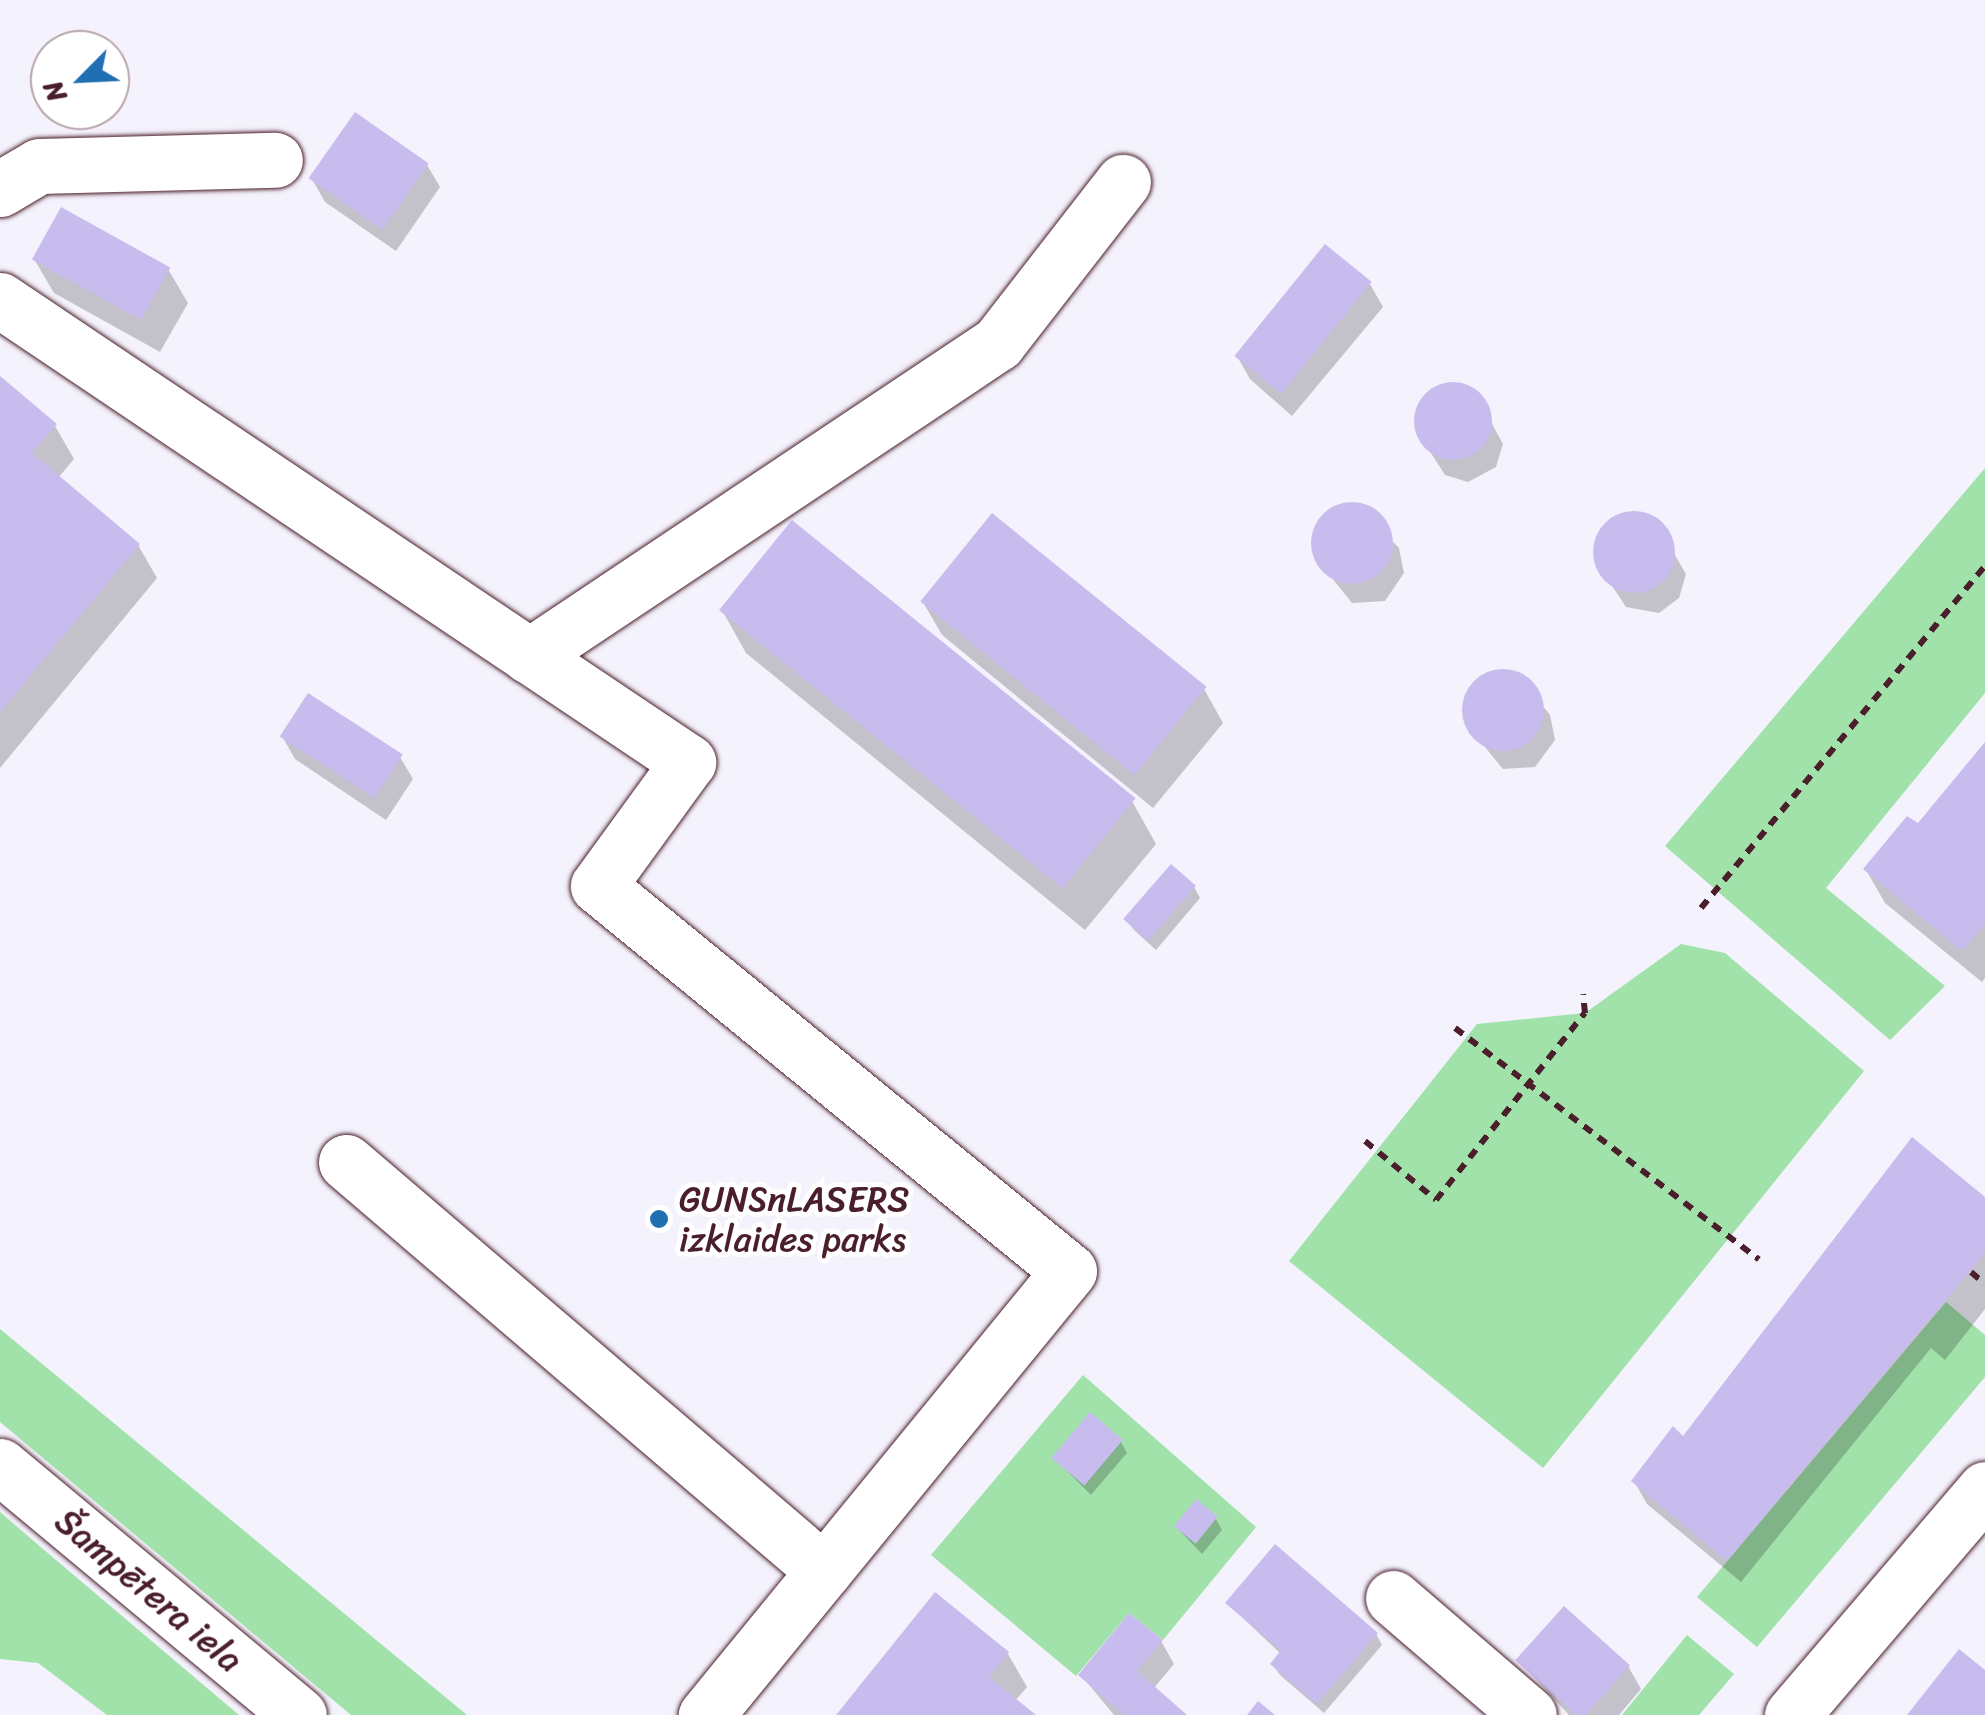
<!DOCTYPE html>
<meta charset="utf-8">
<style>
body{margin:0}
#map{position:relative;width:1985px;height:1715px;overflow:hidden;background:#f4f2fc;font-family:Sriracha,sans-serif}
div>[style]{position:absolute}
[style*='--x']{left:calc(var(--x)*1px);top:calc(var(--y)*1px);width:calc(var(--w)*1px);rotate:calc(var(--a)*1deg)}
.green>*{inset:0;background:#a1e2ab}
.shadow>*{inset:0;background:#0003}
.building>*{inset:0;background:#c8bcee;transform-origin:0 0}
.round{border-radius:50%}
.path>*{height:6px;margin-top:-3px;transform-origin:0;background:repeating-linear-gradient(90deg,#4a1f2b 0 10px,transparent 0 18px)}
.roads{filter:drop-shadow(0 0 2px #4a1f2b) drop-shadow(0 0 2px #4a1f2b)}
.minor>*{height:55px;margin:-27.5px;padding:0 27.5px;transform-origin:27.5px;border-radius:27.5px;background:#fff}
.dots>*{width:28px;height:28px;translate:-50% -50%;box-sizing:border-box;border:5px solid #fff;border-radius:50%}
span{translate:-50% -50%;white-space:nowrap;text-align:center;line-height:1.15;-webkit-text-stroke:10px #fff;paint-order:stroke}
.poi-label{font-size:35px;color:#4a1f2b}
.left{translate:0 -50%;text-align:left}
.street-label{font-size:35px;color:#4a1f2b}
.north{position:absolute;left:30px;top:30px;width:100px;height:100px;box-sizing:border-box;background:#fff;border:2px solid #b7a5aa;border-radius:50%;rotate:246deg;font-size:28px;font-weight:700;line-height:40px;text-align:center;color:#4a1f2b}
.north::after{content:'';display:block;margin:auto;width:35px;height:45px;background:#1f6fb2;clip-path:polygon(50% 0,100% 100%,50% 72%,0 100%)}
</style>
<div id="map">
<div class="green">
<div style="clip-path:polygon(1985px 468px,1985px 693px,1826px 888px,1945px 986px,1890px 1040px,1665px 846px)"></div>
<div style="clip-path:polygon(1681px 944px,1725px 953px,1864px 1071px,1543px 1468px,1289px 1261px,1477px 1024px,1585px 1013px)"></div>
<div style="clip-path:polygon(1946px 1302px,1985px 1335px,1985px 1377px,1757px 1647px,1697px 1597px)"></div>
<div style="clip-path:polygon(0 1329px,467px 1715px,351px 1715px,0 1422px)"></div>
<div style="clip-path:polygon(1083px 1375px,1256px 1527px,1163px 1640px,1129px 1613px,1076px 1676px,931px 1555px)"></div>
<div style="clip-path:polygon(0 1512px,43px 1549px,239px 1715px,107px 1715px,38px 1663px,0 1659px)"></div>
<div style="clip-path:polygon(1687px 1635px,1734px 1674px,1699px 1715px,1622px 1715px)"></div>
</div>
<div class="shadow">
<div style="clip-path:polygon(427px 165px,440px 187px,396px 251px,325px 202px,312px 179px)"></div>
<div style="clip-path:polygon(34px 259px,168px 269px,188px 303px,160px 352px,54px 293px)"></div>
<div style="clip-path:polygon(1370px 284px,1383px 307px,1292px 416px,1250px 379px,1237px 356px)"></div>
<div style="clip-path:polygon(0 380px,55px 426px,74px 459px,58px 478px,138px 545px,157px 578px,0 768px)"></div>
<div style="clip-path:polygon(1443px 385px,1474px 391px,1503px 444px,1496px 467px,1468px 482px,1445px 475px,1417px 431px,1423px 399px)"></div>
<div style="clip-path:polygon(1358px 505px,1399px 548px,1404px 573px,1385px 601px,1352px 603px,1319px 562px,1314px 537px,1334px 510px)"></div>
<div style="clip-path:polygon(1623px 515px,1655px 521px,1686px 574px,1679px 598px,1659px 613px,1626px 607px,1597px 563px,1603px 530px)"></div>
<div style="clip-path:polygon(923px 602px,1204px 689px,1223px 723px,1153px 808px,942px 635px)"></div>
<div style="clip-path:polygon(722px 610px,1132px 801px,1156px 844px,1085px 930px,746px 653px)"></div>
<div style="clip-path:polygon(1517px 674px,1550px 715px,1555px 740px,1535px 767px,1503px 769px,1470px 729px,1465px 704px,1484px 676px)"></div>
<div style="clip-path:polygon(282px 736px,400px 757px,413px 779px,386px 820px,295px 759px)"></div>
<div style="clip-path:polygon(1985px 746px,1985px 978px,1982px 982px,1885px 903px,1866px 870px,1919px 826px)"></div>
<div style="clip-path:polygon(1194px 887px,1200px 898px,1156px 950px,1134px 930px,1127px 920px)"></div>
<div style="clip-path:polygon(1912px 1140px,1985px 1201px,1985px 1309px,1945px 1360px,1931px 1348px,1741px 1582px,1647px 1504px,1634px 1481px,1683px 1440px)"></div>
<div style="clip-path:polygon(1121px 1442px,1127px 1453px,1091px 1495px,1054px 1458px)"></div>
<div style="clip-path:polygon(1216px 1519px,1222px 1530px,1202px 1554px,1176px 1527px)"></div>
<div style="clip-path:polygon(1228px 1604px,1376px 1634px,1382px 1645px,1324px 1713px,1280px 1675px,1273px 1665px,1281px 1654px)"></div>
<div style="clip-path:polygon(1161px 1641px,1174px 1664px,1153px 1689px,1184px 1715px,1114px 1715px,1081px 1675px)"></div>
<div style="clip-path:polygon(1008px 1654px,1027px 1687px,1015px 1701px,1032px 1715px,839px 1715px)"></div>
<div style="clip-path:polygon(1519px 1661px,1628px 1666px,1641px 1689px,1619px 1715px,1569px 1715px)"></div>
</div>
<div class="building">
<div style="left:355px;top:112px;width:90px;height:81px;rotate:35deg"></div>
<div style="left:61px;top:207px;width:125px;height:60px;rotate:29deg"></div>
<div style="left:1325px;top:244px;width:60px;height:144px;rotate:39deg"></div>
<div style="clip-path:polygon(0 376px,57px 424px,32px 453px,140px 544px,0 712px)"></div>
<div class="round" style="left:1414px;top:382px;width:78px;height:78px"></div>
<div class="round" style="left:1311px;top:502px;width:82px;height:82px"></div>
<div class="round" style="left:1593px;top:511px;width:82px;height:82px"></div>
<div style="left:992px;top:513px;width:276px;height:114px;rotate:39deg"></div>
<div style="left:792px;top:520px;width:442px;height:116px;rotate:39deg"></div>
<div class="round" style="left:1462px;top:669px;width:82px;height:82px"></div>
<div style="left:308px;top:693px;width:113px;height:52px;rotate:33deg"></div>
<div style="clip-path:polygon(1985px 742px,1985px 924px,1962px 951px,1863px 869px,1907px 816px,1918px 823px)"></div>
<div style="left:1171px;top:864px;width:33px;height:73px;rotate:41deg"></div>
<div style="clip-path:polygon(1912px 1137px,1985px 1197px,1985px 1253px,1727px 1561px,1631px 1481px,1673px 1426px,1683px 1436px)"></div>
<div style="left:1090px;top:1412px;width:43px;height:60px;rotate:40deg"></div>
<div style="left:1196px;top:1499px;width:28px;height:35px;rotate:39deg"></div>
<div style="clip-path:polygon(1275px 1544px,1378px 1633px,1317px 1704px,1270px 1664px,1281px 1650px,1225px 1603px)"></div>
<div style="clip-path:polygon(935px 1592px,1009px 1652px,989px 1677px,1036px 1715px,836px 1715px)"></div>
<div style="left:1564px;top:1606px;width:89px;height:73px;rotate:42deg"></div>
<div style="clip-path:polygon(1129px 1613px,1163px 1640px,1137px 1671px,1187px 1715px,1124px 1715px,1078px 1675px)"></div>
<div style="clip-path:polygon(1959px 1649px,1985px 1670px,1985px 1715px,1907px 1715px)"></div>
<div style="clip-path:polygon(1258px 1701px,1275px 1715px,1247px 1715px)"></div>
</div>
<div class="path">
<div style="--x:1701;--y:908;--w:445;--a:-50.3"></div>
<div style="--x:1455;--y:1028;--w:382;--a:37.3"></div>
<div style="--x:1365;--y:1141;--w:92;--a:39.7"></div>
<div style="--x:1436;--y:1200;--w:239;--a:-51.5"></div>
<div style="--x:1585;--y:1013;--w:19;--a:-96"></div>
<div style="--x:1971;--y:1272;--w:18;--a:41"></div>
</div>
<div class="roads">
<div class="minor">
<div style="--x:0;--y:189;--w:45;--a:-30.5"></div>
<div style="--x:39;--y:166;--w:236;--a:-1.5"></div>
<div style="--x:0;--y:300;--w:829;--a:33.88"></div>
<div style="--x:688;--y:762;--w:153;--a:126"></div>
<div style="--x:598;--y:886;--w:608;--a:39.26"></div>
<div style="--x:1069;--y:1271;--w:574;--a:129.27"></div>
<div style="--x:529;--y:656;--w:564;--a:-33.72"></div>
<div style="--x:998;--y:343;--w:204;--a:-52.2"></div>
<div style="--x:346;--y:1162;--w:629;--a:40.55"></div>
<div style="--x:0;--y:1466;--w:389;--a:39.8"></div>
<div style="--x:1393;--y:1598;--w:179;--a:40.7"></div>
<div style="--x:1792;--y:1715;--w:297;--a:-49.5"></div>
</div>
</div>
<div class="dots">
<div style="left:659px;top:1219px;background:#1f6fb2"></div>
</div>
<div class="poi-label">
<span class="left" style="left:679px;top:1219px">GUNSnLASERS<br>izklaides parks</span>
</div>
<div class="street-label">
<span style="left:149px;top:1590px;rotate:40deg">Šampētera iela</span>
</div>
<div class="north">N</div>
</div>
